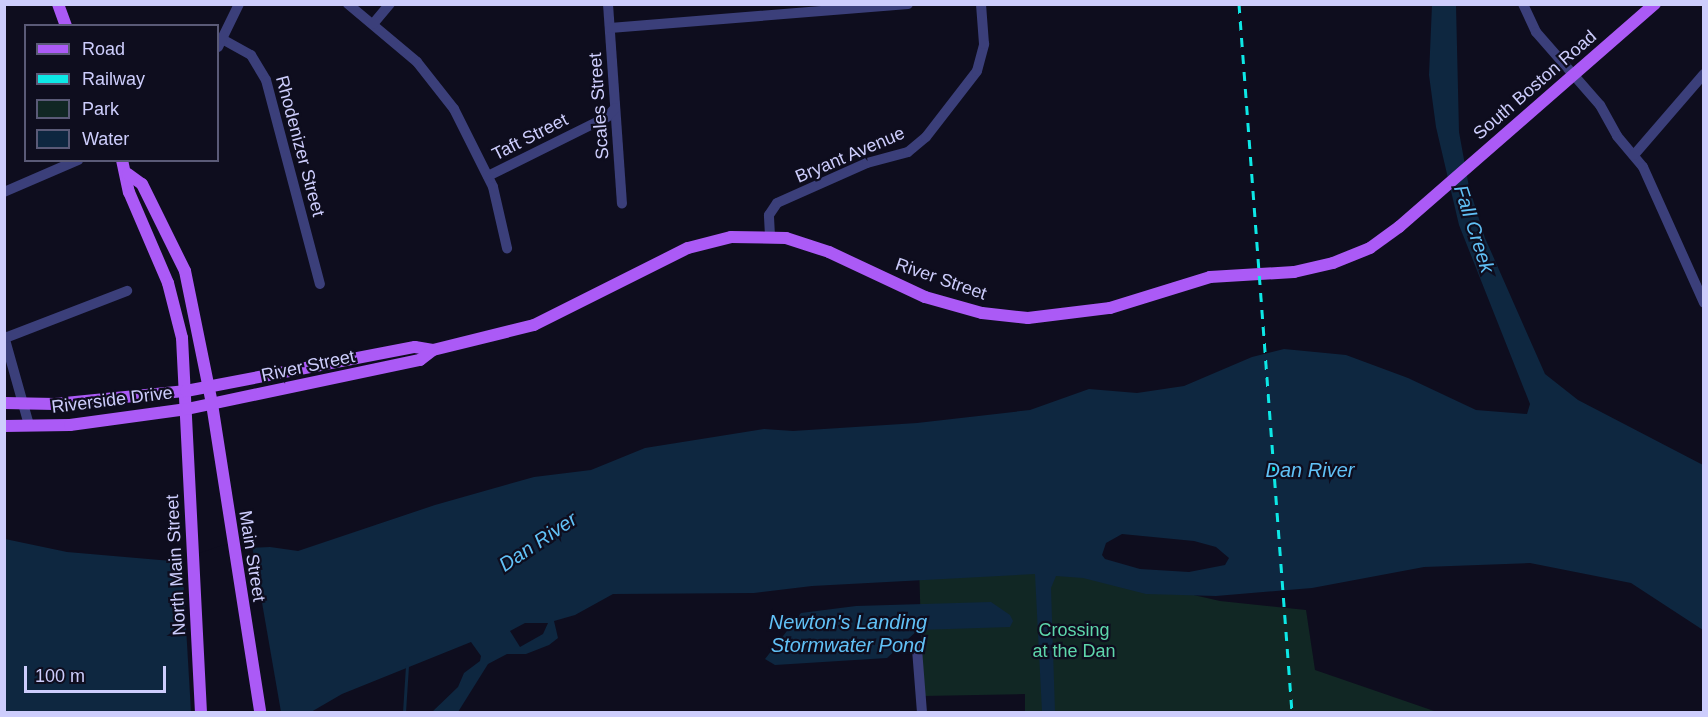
<!DOCTYPE html>
<style>
body{margin:0}
#map{position:relative;width:1708px;height:717px;overflow:hidden;background:#0e0d1e;font-family:Arial,sans-serif}
div>[style]{position:absolute}
[style*='--x']{left:calc(var(--x)*1px);top:calc(var(--y)*1px);width:calc(var(--w)*1px);rotate:calc(var(--a)*1deg)}
.green>*{inset:0;background:#112724}
.water>*{inset:0;background:#0e2740}
.pier>*{inset:0;background:#0e0d1e}
.stream>*{height:3px;margin:-1.5px;padding:0 1.5px;transform-origin:1.5px;border-radius:1.5px;background:#0e2740}
.minor>*{height:10px;margin:-5px;padding:0 5px;transform-origin:5px;border-radius:5px;background:#3b3f7a}
.major>*{height:12px;margin:-6px;padding:0 6px;transform-origin:6px;border-radius:6px;background:#ab5af6}
.rail>*{height:3px;margin-top:-1.5px;transform-origin:0;background:repeating-linear-gradient(90deg,#0de8e6 0 9px,transparent 0 17px)}
span{translate:-50% -50%;white-space:nowrap;text-align:center;line-height:1.15;-webkit-text-stroke:4.5px #0e0d1e;paint-order:stroke}
.street-label{font-size:18px;color:#cdcdfc}
.park-label{font-size:18px;color:#5ed7ac}
.water-label{font-size:20px;color:#61c1f6;font-style:italic}
.frame{position:absolute;inset:0;border:6px solid #cdcdfc;pointer-events:none}
.legend{position:absolute;left:24px;top:24px;width:195px;height:138px;box-sizing:border-box;background:#0e0d1e;border:2px solid #5a5a77;margin:0;padding:8px 10px;list-style:none;font-size:18px;color:#cdcdfc}
.legend li{display:flex;align-items:center;gap:12px;height:30px}
.legend b{width:30px;border:2px solid #5a5a77}
.scale{position:absolute;left:24px;top:666px;width:142px;height:27px;box-sizing:border-box;border:3px solid #cdcdfc;border-top:0;padding-left:8px;font-size:18px;line-height:21px;white-space:nowrap;color:#cdcdfc;-webkit-text-stroke:4px #0e0d1e;paint-order:stroke}
</style>
<div id="map">
<div class="green">
<div style="clip-path:polygon(919px 565px,1123px 579px,1220px 601px,1306px 610px,1315px 670px,1437px 712px,1025px 712px,1025px 694px,923px 696px)"></div>
</div>
<div class="water">
<div style="clip-path:polygon(evenodd,1432px 5px,1456px 5px,1459px 132px,1469px 187px,1485px 238px,1545px 374px,1578px 400px,1703px 465px,1703px 630px,1631px 583px,1530px 563px,1424px 567px,1312px 588px,1216px 596px,1146px 594px,1083px 578px,1056px 576px,1051px 588px,1055px 712px,1042px 712px,1035px 574px,812px 586px,754px 593px,613px 594px,575px 615px,554px 621px,558px 638px,549px 645px,526px 654px,507px 654px,488px 664px,458px 712px,432px 712px,458px 687px,464px 673px,480px 661px,481px 656px,471px 642px,342px 694px,311px 712px,5px 712px,5px 539px,67px 552px,183px 562px,220px 549px,270px 547px,298px 551px,435px 505px,534px 477px,591px 470px,645px 448px,764px 429px,793px 431px,917px 423px,1030px 410px,1089px 389px,1137px 393px,1184px 386px,1252px 357px,1284px 349px,1346px 355px,1408px 378px,1476px 410px,1527px 414px,1530px 404px,1459px 225px,1436px 127px,1429px 75px,1432px 5px,1122px 534px,1194px 541px,1216px 547px,1229px 558px,1225px 565px,1189px 572px,1140px 569px,1105px 559px,1102px 555px,1106px 543px,1122px 534px,1432px 5px,525px 623px,548px 623px,543px 634px,520px 647px,510px 631px,525px 623px)"></div>
<div style="clip-path:polygon(991px 602px,1010px 615px,1013px 621px,1010px 627px,918px 630px,887px 658px,775px 665px,765px 659px,801px 613px,856px 606px)"></div>
</div>
<div class="pier">
<div style="clip-path:polygon(252px 545px,281px 712px,191px 712px,182px 559px,220px 546px)"></div>
</div>
<div class="stream">
<div style="--x:404;--y:712;--w:46;--a:-86.3"></div>
</div>
<div class="minor">
<div style="--x:348;--y:4;--w:90;--a:40"></div>
<div style="--x:417;--y:62;--w:60;--a:51.8"></div>
<div style="--x:454;--y:109;--w:87;--a:63.4"></div>
<div style="--x:493;--y:187;--w:63;--a:77.1"></div>
<div style="--x:608;--y:4;--w:200;--a:86"></div>
<div style="--x:1523;--y:4;--w:31;--a:65"></div>
<div style="--x:1536;--y:32;--w:97;--a:48.8"></div>
<div style="--x:1600;--y:105;--w:35;--a:61"></div>
<div style="--x:1617;--y:136;--w:40;--a:50"></div>
<div style="--x:1643;--y:167;--w:149;--a:65.8"></div>
<div style="--x:373;--y:24;--w:26;--a:-50"></div>
<div style="--x:610;--y:28;--w:299;--a:-4.6"></div>
<div style="--x:222;--y:39;--w:33;--a:29"></div>
<div style="--x:251;--y:55;--w:29;--a:59"></div>
<div style="--x:266;--y:80;--w:211;--a:75.2"></div>
<div style="--x:218;--y:47;--w:48;--a:-64"></div>
<div style="--x:1634;--y:155;--w:107;--a:-49.2"></div>
<div style="--x:488;--y:176;--w:133;--a:-26.4"></div>
<div style="--x:607;--y:117;--w:12;--a:-48"></div>
<div style="--x:4;--y:192;--w:81;--a:-23.4"></div>
<div style="--x:770;--y:236;--w:21;--a:-93"></div>
<div style="--x:769;--y:215;--w:14;--a:-56"></div>
<div style="--x:777;--y:203;--w:98;--a:-24"></div>
<div style="--x:867;--y:163;--w:42;--a:-15"></div>
<div style="--x:908;--y:152;--w:23;--a:-40"></div>
<div style="--x:926;--y:137;--w:83;--a:-52.3"></div>
<div style="--x:977;--y:71;--w:28;--a:-75"></div>
<div style="--x:984;--y:44;--w:40;--a:-94.3"></div>
<div style="--x:4;--y:336;--w:92;--a:74.3"></div>
<div style="--x:5;--y:338;--w:131;--a:-21.1"></div>
<div style="--x:917;--y:649;--w:63;--a:85.5"></div>
</div>
<div class="major">
<div style="--x:58;--y:4;--w:23;--a:70"></div>
<div style="--x:122;--y:160;--w:33;--a:78"></div>
<div style="--x:129;--y:192;--w:99;--a:66.8"></div>
<div style="--x:168;--y:283;--w:57;--a:75.7"></div>
<div style="--x:182;--y:338;--w:374;--a:87.1"></div>
<div style="--x:128;--y:174;--w:17;--a:36"></div>
<div style="--x:142;--y:184;--w:97;--a:63.7"></div>
<div style="--x:185;--y:271;--w:136;--a:78.5"></div>
<div style="--x:212;--y:404;--w:312;--a:81.1"></div>
<div style="--x:4;--y:403;--w:51;--a:1.1"></div>
<div style="--x:55;--y:404;--w:132;--a:-5.7"></div>
<div style="--x:186;--y:391;--w:233;--a:-10.9"></div>
<div style="--x:415;--y:347;--w:18;--a:9"></div>
<div style="--x:433;--y:350;--w:104;--a:-13.9"></div>
<div style="--x:534;--y:325;--w:172;--a:-26.6"></div>
<div style="--x:688;--y:248;--w:44;--a:-14.3"></div>
<div style="--x:731;--y:237;--w:55;--a:1"></div>
<div style="--x:786;--y:238;--w:45;--a:18"></div>
<div style="--x:829;--y:252;--w:106;--a:25.1"></div>
<div style="--x:925;--y:297;--w:59;--a:15.7"></div>
<div style="--x:982;--y:313;--w:46;--a:6.2"></div>
<div style="--x:1028;--y:318;--w:83;--a:-7"></div>
<div style="--x:1110;--y:308;--w:105;--a:-17.2"></div>
<div style="--x:1210;--y:277;--w:84;--a:-3.4"></div>
<div style="--x:1294;--y:272;--w:40;--a:-13"></div>
<div style="--x:1333;--y:263;--w:40;--a:-22"></div>
<div style="--x:1370;--y:248;--w:36;--a:-36"></div>
<div style="--x:1399;--y:227;--w:340;--a:-41.1"></div>
<div style="--x:4;--y:426;--w:66;--a:-0.9"></div>
<div style="--x:70;--y:425;--w:118;--a:-7.8"></div>
<div style="--x:187;--y:409;--w:238;--a:-11.9"></div>
<div style="--x:420;--y:360;--w:16;--a:-38"></div>
</div>
<div class="rail">
<div style="--x:1239;--y:4;--w:710;--a:85.72"></div>
</div>
<div class="street-label">
<span style="left:1535px;top:85px;rotate:-41deg">South Boston Road</span>
<span style="left:599px;top:106px;rotate:-94deg">Scales Street</span>
<span style="left:530px;top:137px;rotate:-27deg">Taft Street</span>
<span style="left:300px;top:146px;rotate:75deg">Rhodenizer Street</span>
<span style="left:850px;top:155px;rotate:-23deg">Bryant Avenue</span>
<span style="left:941px;top:279px;rotate:19deg">River Street</span>
<span style="left:308px;top:366px;rotate:-12deg">River Street</span>
<span style="left:112px;top:400px;rotate:-7deg">Riverside Drive</span>
<span style="left:252px;top:556px;rotate:81deg">Main Street</span>
<span style="left:176px;top:565px;rotate:-93deg">North Main Street</span>
</div>
<div class="park-label">
<span style="left:1074px;top:641px">Crossing<br>at the Dan</span>
</div>
<div class="water-label">
<span style="left:1474px;top:229px;rotate:72deg">Fall Creek</span>
<span style="left:1310px;top:470px">Dan River</span>
<span style="left:538px;top:542px;rotate:-34deg">Dan River</span>
<span style="left:848px;top:634px">Newton's Landing<br>Stormwater Pond</span>
</div>
<div class="frame"></div>
<ul class="legend">
<li><b style="height:8px;background:#ab5af6"></b>Road</li>
<li><b style="height:8px;background:#0de8e6"></b>Railway</li>
<li><b style="height:16px;background:#112724"></b>Park</li>
<li><b style="height:16px;background:#0e2740"></b>Water</li>
</ul>
<div class="scale">100 m</div>
</div>
